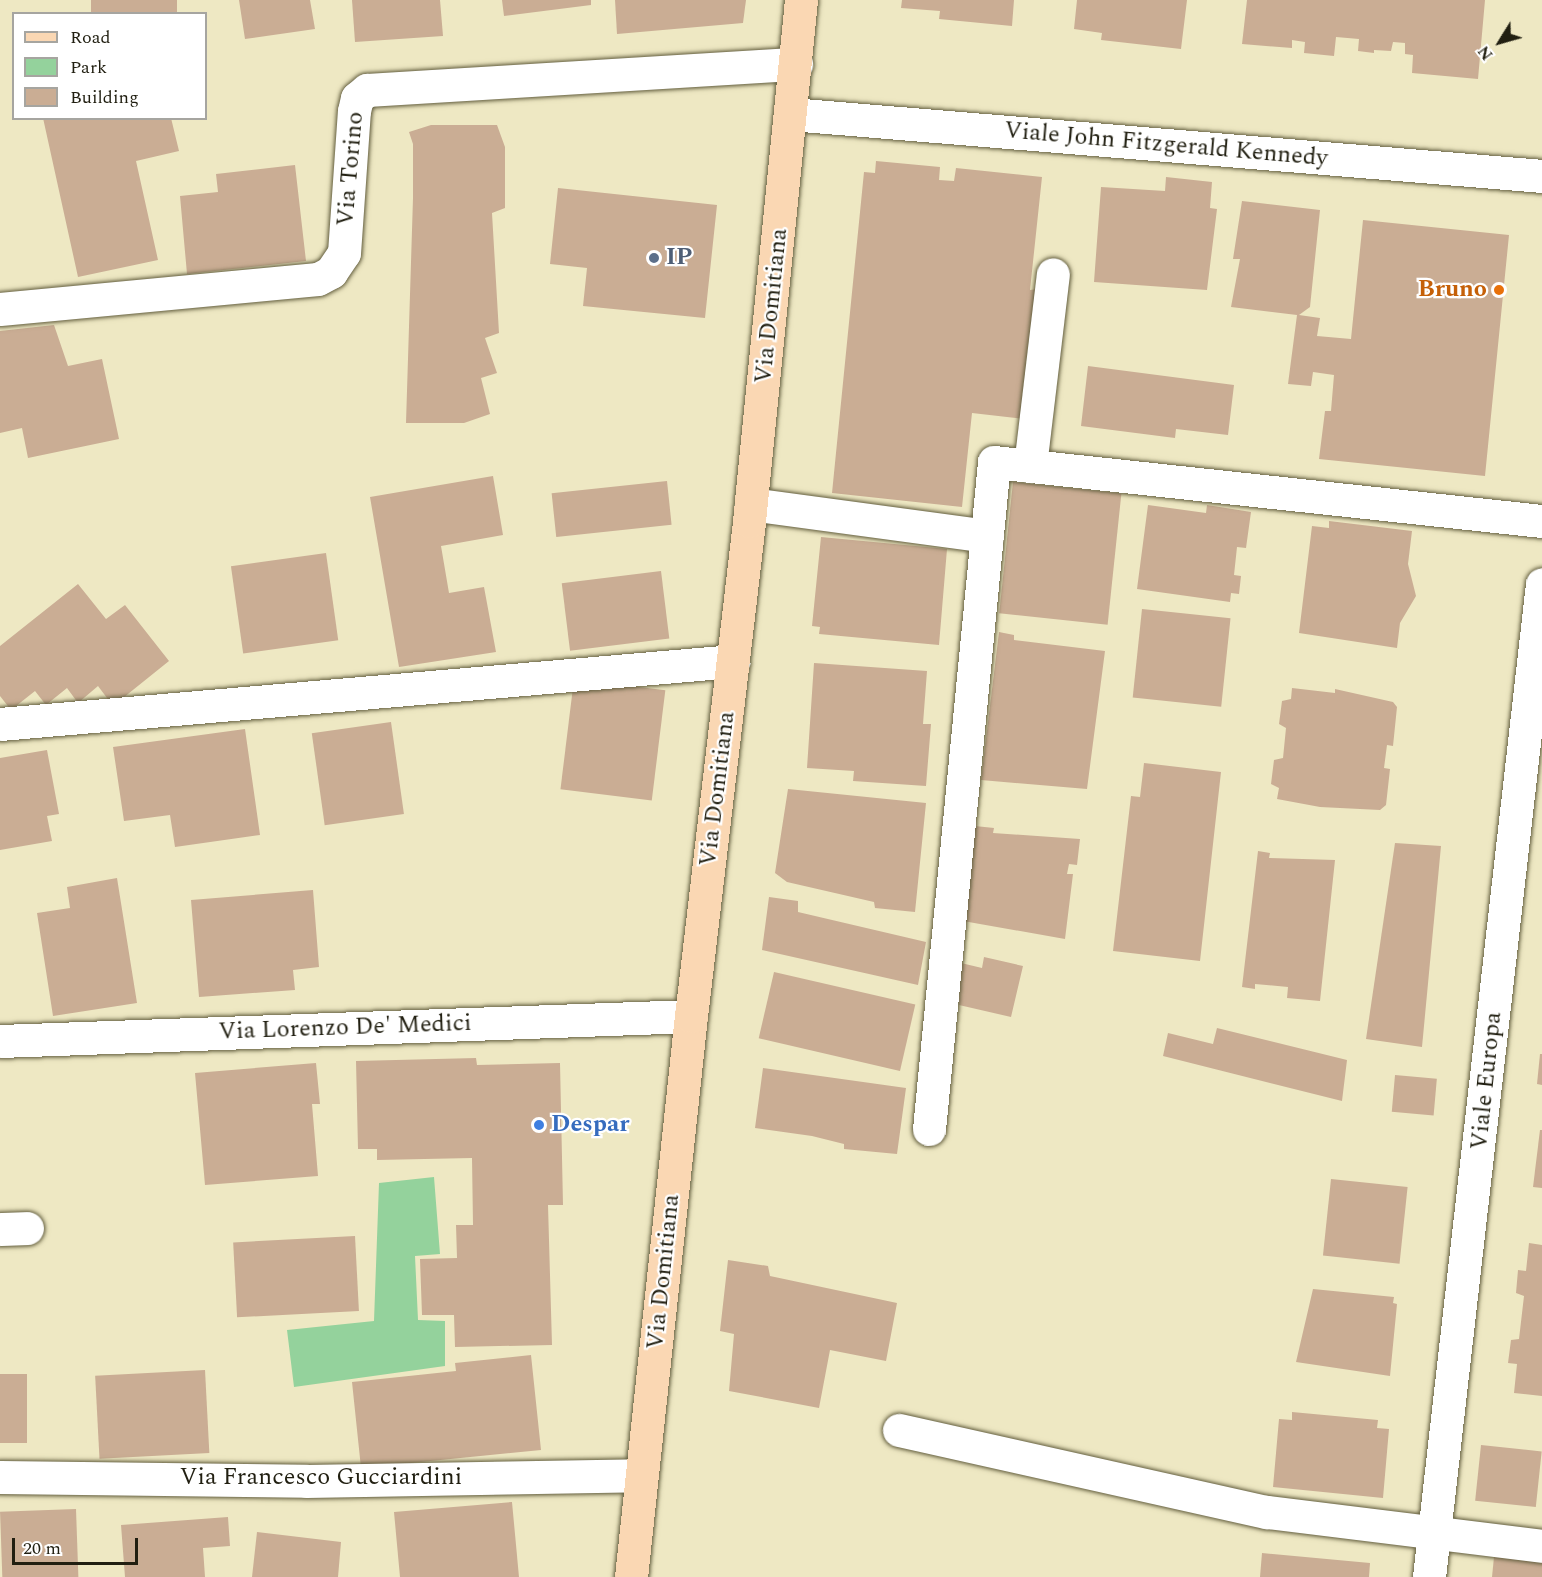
<!DOCTYPE html>
<style>
body{margin:0}
#map{position:relative;width:1542px;height:1577px;overflow:hidden;background:#eee8c3;font-family:Spectral,serif}
div>[style]{position:absolute}
[style*='--x']{left:calc(var(--x)*1px);top:calc(var(--y)*1px);width:calc(var(--w)*1px);rotate:calc(var(--a)*1deg)}
.green>*{inset:0;background:#94d29c}
.building>*{inset:0;background:#caad94;transform-origin:0 0}
.roads{filter:drop-shadow(0 0 2px #635e3e) drop-shadow(0 0 2px #635e3e)}
.minor>*{height:33px;margin:-16.5px;padding:0 16.5px;transform-origin:16.5px;border-radius:16.5px;background:#fff}
.primary>*{height:33px;margin:-16.5px;padding:0 16.5px;transform-origin:16.5px;border-radius:16.5px;background:#fad7b3}
.dots>*{width:16px;height:16px;translate:-50% -50%;box-sizing:border-box;border:3px solid #fff;border-radius:50%}
span{translate:-50% -50%;white-space:nowrap;text-align:center;line-height:1.15;-webkit-text-stroke:4.5px #fff;paint-order:stroke}
.street-label{font-size:24px;color:#211f11}
.service-label{font-size:24px;color:#4e5e75;font-weight:700}
.left{translate:0 -50%;text-align:left}
.food-label{font-size:24px;color:#c56008;font-weight:700}
.right{translate:-100% -50%;text-align:right}
.shop-label{font-size:24px;color:#366cbe;font-weight:700}
.legend{position:absolute;left:12px;top:12px;width:195px;height:108px;box-sizing:border-box;background:#fff;border:2px solid #a6a5a0;margin:0;padding:8px 10px;list-style:none;font-size:18px;color:#211f11}
.legend li{display:flex;align-items:center;gap:12px;height:30px}
.legend b{width:30px;border:2px solid #a6a5a0}
.north{position:absolute;left:1470px;top:12px;width:60px;height:60px;-webkit-text-stroke:4px #fff;paint-order:stroke;rotate:233deg;font-size:16px;font-weight:700;line-height:24px;text-align:center;color:#211f11}
.north::after{content:'';display:block;margin:auto;width:21px;height:27px;background:#211f11;clip-path:polygon(50% 0,100% 100%,50% 72%,0 100%)}
.scale{position:absolute;left:12px;top:1538px;width:126px;height:27px;box-sizing:border-box;border:3px solid #211f11;border-top:0;padding-left:8px;font-size:18px;line-height:21px;white-space:nowrap;color:#211f11;-webkit-text-stroke:4px #fff;paint-order:stroke}
</style>
<div id="map">
<div class="green">
<div style="clip-path:polygon(434px 1177px,440px 1254px,415px 1256px,418px 1320px,445px 1321px,445px 1366px,294px 1387px,287px 1330px,374px 1321px,379px 1183px)"></div>
</div>
<div class="building">
<div style="left:91px;top:0;width:86px;height:13px"></div>
<div style="clip-path:polygon(239px 0,310px 0,315px 29px,245px 39px)"></div>
<div style="clip-path:polygon(352px 0,440px 0,443px 36px,355px 42px)"></div>
<div style="clip-path:polygon(502px 0,591px 0,591px 5px,504px 16px)"></div>
<div style="clip-path:polygon(615px 0,746px 0,743px 23px,617px 34px)"></div>
<div style="clip-path:polygon(902px 0,1014px 0,1012px 26px,939px 19px,940px 11px,901px 8px)"></div>
<div style="clip-path:polygon(1077px 0,1187px 0,1181px 49px,1101px 40px,1102px 33px,1074px 29px)"></div>
<div style="clip-path:polygon(1247px 0,1485px 0,1478px 79px,1412px 73px,1413px 55px,1405px 54px,1405px 43px,1393px 42px,1391px 51px,1374px 50px,1374px 53px,1358px 51px,1359px 39px,1336px 37px,1334px 56px,1304px 53px,1305px 42px,1292px 40px,1292px 48px,1242px 44px)"></div>
<div style="clip-path:polygon(43px 118px,171px 118px,179px 151px,136px 161px,158px 260px,78px 277px)"></div>
<div style="clip-path:polygon(431px 125px,497px 125px,505px 147px,505px 208px,492px 213px,499px 333px,485px 338px,497px 373px,481px 378px,490px 414px,464px 423px,406px 423px,413px 198px,413px 144px,409px 132px)"></div>
<div style="clip-path:polygon(876px 161px,940px 167px,939px 180px,954px 181px,956px 168px,1042px 177px,1030px 290px,1038px 289px,1024px 419px,972px 413px,962px 507px,832px 493px,864px 172px,875px 173px)"></div>
<div style="clip-path:polygon(295px 165px,306px 261px,187px 274px,180px 196px,218px 192px,216px 174px)"></div>
<div style="clip-path:polygon(1166px 177px,1212px 182px,1210px 208px,1217px 209px,1207px 290px,1094px 282px,1101px 187px,1165px 191px)"></div>
<div style="clip-path:polygon(558px 188px,717px 205px,705px 318px,583px 306px,587px 268px,550px 264px)"></div>
<div style="clip-path:polygon(1242px 201px,1320px 210px,1310px 307px,1299px 315px,1320px 318px,1317px 336px,1351px 339px,1363px 220px,1509px 235px,1485px 476px,1319px 459px,1325px 411px,1331px 411px,1334px 375px,1313px 372px,1311px 386px,1288px 384px,1297px 315px,1231px 307px,1240px 259px,1233px 259px)"></div>
<div style="clip-path:polygon(54px 325px,68px 366px,102px 359px,119px 439px,28px 458px,22px 428px,0 433px,0 331px)"></div>
<div style="clip-path:polygon(1088px 366px,1234px 385px,1228px 435px,1176px 429px,1175px 438px,1081px 426px)"></div>
<div style="clip-path:polygon(493px 476px,503px 535px,441px 546px,449px 593px,484px 587px,496px 652px,399px 667px,370px 497px)"></div>
<div style="left:667px;top:481px;width:44px;height:116px;rotate:84deg"></div>
<div style="left:1013px;top:482px;width:109px;height:132px;rotate:6deg"></div>
<div style="clip-path:polygon(1148px 505px,1206px 513px,1207px 505px,1251px 512px,1246px 548px,1237px 547px,1234px 575px,1241px 576px,1239px 594px,1231px 593px,1230px 602px,1137px 589px)"></div>
<div style="clip-path:polygon(1329px 521px,1412px 531px,1408px 564px,1416px 596px,1400px 623px,1397px 648px,1299px 633px,1312px 526px,1329px 528px)"></div>
<div style="clip-path:polygon(821px 537px,947px 549px,939px 645px,819px 634px,820px 627px,812px 626px)"></div>
<div style="left:326px;top:553px;width:88px;height:96px;rotate:82deg"></div>
<div style="left:661px;top:571px;width:68px;height:100px;rotate:83deg"></div>
<div style="clip-path:polygon(78px 584px,106px 619px,125px 605px,169px 661px,113px 706px,98px 686px,78px 703px,67px 688px,46px 705px,35px 691px,11px 710px,0 696px,0 646px)"></div>
<div style="left:1142px;top:609px;width:89px;height:89px;rotate:6deg"></div>
<div style="clip-path:polygon(999px 632px,1014px 635px,1014px 640px,1105px 651px,1087px 789px,981px 780px)"></div>
<div style="clip-path:polygon(814px 663px,927px 671px,923px 724px,931px 724px,926px 786px,853px 781px,854px 771px,807px 768px)"></div>
<div style="left:574px;top:679px;width:92px;height:111px;rotate:7deg"></div>
<div style="clip-path:polygon(1292px 688px,1335px 693px,1335px 689px,1393px 702px,1397px 707px,1393px 746px,1387px 745px,1384px 768px,1390px 769px,1386px 805px,1380px 810px,1320px 807px,1277px 799px,1279px 788px,1271px 784px,1274px 760px,1283px 758px,1286px 728px,1279px 724px,1282px 701px,1291px 699px)"></div>
<div style="left:391px;top:722px;width:93px;height:80px;rotate:82deg"></div>
<div style="clip-path:polygon(245px 729px,260px 835px,175px 847px,170px 815px,124px 821px,113px 747px)"></div>
<div style="clip-path:polygon(47px 750px,59px 814px,47px 816px,52px 841px,0 850px,0 758px)"></div>
<div style="clip-path:polygon(1144px 763px,1221px 772px,1200px 961px,1113px 951px,1131px 796px,1140px 797px)"></div>
<div style="clip-path:polygon(788px 789px,926px 803px,915px 912px,875px 908px,874px 902px,787px 882px,775px 873px)"></div>
<div style="clip-path:polygon(975px 826px,994px 828px,993px 833px,1080px 839px,1077px 865px,1069px 864px,1067px 874px,1073px 874px,1065px 939px,963px 921px)"></div>
<div style="clip-path:polygon(1395px 843px,1441px 846px,1422px 1047px,1366px 1039px)"></div>
<div style="clip-path:polygon(1258px 851px,1270px 853px,1269px 858px,1335px 860px,1320px 1001px,1287px 998px,1288px 987px,1255px 984px,1255px 989px,1242px 987px)"></div>
<div style="clip-path:polygon(117px 878px,137px 1003px,53px 1016px,37px 913px,70px 908px,67px 887px)"></div>
<div style="clip-path:polygon(313px 890px,319px 967px,293px 970px,295px 990px,199px 997px,191px 900px)"></div>
<div style="clip-path:polygon(769px 897px,798px 901px,798px 912px,926px 942px,918px 985px,762px 950px)"></div>
<div style="clip-path:polygon(984px 957px,1023px 966px,1011px 1017px,959px 1005px,961px 963px,982px 968px)"></div>
<div style="left:774px;top:972px;width:145px;height:68px;rotate:13deg"></div>
<div style="clip-path:polygon(1217px 1028px,1347px 1060px,1342px 1101px,1163px 1056px,1168px 1033px,1213px 1044px)"></div>
<div style="clip-path:polygon(1540px 1054px,1542px 1054px,1542px 1085px,1537px 1084px)"></div>
<div style="clip-path:polygon(476px 1058px,477px 1065px,560px 1063px,563px 1205px,548px 1205px,552px 1345px,455px 1347px,454px 1315px,422px 1315px,420px 1259px,457px 1258px,456px 1225px,473px 1225px,472px 1158px,377px 1160px,377px 1149px,358px 1149px,356px 1061px)"></div>
<div style="clip-path:polygon(316px 1063px,320px 1104px,312px 1104px,318px 1176px,205px 1185px,195px 1073px)"></div>
<div style="clip-path:polygon(763px 1068px,906px 1088px,897px 1154px,844px 1149px,844px 1144px,812px 1136px,755px 1128px)"></div>
<div style="left:1395px;top:1075px;width:42px;height:37px;rotate:5deg"></div>
<div style="clip-path:polygon(1540px 1130px,1542px 1130px,1542px 1188px,1533px 1187px)"></div>
<div style="left:1331px;top:1179px;width:77px;height:77px;rotate:6deg"></div>
<div style="left:355px;top:1236px;width:75px;height:122px;rotate:87deg"></div>
<div style="clip-path:polygon(1529px 1243px,1542px 1245px,1542px 1396px,1514px 1393px,1517px 1364px,1508px 1363px,1511px 1340px,1519px 1339px,1524px 1296px,1516px 1293px,1518px 1270px,1526px 1271px)"></div>
<div style="clip-path:polygon(728px 1260px,768px 1266px,770px 1276px,897px 1303px,886px 1361px,830px 1350px,819px 1408px,729px 1391px,734px 1334px,720px 1331px)"></div>
<div style="clip-path:polygon(1313px 1289px,1394px 1297px,1393px 1303px,1397px 1304px,1390px 1376px,1296px 1362px)"></div>
<div style="clip-path:polygon(531px 1355px,541px 1450px,361px 1468px,352px 1382px,456px 1371px,455px 1363px)"></div>
<div style="left:205px;top:1370px;width:83px;height:110px;rotate:87deg"></div>
<div style="left:0;top:1374px;width:27px;height:69px"></div>
<div style="clip-path:polygon(1292px 1412px,1378px 1420px,1377px 1428px,1389px 1429px,1383px 1498px,1273px 1487px,1279px 1419px,1292px 1420px)"></div>
<div style="left:1481px;top:1445px;width:61px;height:56px;rotate:6deg"></div>
<div style="clip-path:polygon(512px 1502px,519px 1577px,400px 1577px,394px 1512px)"></div>
<div style="left:76px;top:1509px;width:68px;height:76px;rotate:88deg"></div>
<div style="clip-path:polygon(228px 1517px,230px 1546px,203px 1548px,205px 1577px,125px 1577px,121px 1525px)"></div>
<div style="clip-path:polygon(257px 1532px,341px 1542px,338px 1577px,252px 1577px)"></div>
<div style="clip-path:polygon(1262px 1553px,1370px 1563px,1369px 1577px,1260px 1577px)"></div>
<div style="clip-path:polygon(1494px 1557px,1542px 1562px,1542px 1577px,1492px 1577px)"></div>
</div>
<div class="roads">
<div class="minor">
<div style="--x:790;--y:114;--w:755;--a:4.71"></div>
<div style="--x:0;--y:309;--w:319;--a:-5.4"></div>
<div style="--x:318;--y:279;--w:15;--a:-28"></div>
<div style="--x:331;--y:272;--w:23;--a:-56"></div>
<div style="--x:344;--y:253;--w:142;--a:-86"></div>
<div style="--x:354;--y:111;--w:13;--a:-77"></div>
<div style="--x:357;--y:98;--w:13;--a:-39"></div>
<div style="--x:367;--y:90;--w:430;--a:-3.5"></div>
<div style="--x:1030;--y:466;--w:193;--a:-83.2"></div>
<div style="--x:751;--y:504;--w:238;--a:7.7"></div>
<div style="--x:0;--y:724;--w:736;--a:-4.91"></div>
<div style="--x:0;--y:1041;--w:691;--a:-2.07"></div>
<div style="--x:929;--y:1129;--w:670;--a:-84.43"></div>
<div style="--x:994;--y:462;--w:551;--a:6.15"></div>
<div style="--x:0;--y:1229;--w:27;--a:-2"></div>
<div style="--x:899;--y:1430;--w:377;--a:12.6"></div>
<div style="--x:1267;--y:1512;--w:277;--a:7"></div>
<div style="--x:0;--y:1477;--w:306;--a:0.7"></div>
<div style="--x:306;--y:1481;--w:335;--a:-1"></div>
<div style="--x:1429;--y:1577;--w:999;--a:-83.51"></div>
</div>
<div class="primary">
<div style="--x:631;--y:1577;--w:564;--a:-83.9"></div>
<div style="--x:691;--y:1016;--w:498;--a:-83.3"></div>
<div style="--x:749;--y:521;--w:524;--a:-84.3"></div>
</div>
</div>
<div class="dots">
<div style="left:654px;top:258px;background:#5c6f8a"></div>
<div style="left:1499px;top:290px;background:#e8710a"></div>
<div style="left:539px;top:1125px;background:#3f7fe0"></div>
</div>
<div class="street-label">
<span style="left:1166px;top:145px;rotate:5deg">Viale John Fitzgerald Kennedy</span>
<span style="left:351px;top:169px;rotate:-85deg">Via Torino</span>
<span style="left:772px;top:306px;rotate:-84deg">Via Domitiana</span>
<span style="left:718px;top:789px;rotate:-83deg">Via Domitiana</span>
<span style="left:345px;top:1028px;rotate:-2deg">Via Lorenzo De' Medici</span>
<span style="left:1487px;top:1081px;rotate:-84deg">Viale Europa</span>
<span style="left:664px;top:1272px;rotate:-84deg">Via Domitiana</span>
<span style="left:321px;top:1478px">Via Francesco Gucciardini</span>
</div>
<div class="service-label">
<span class="left" style="left:666px;top:258px">IP</span>
</div>
<div class="food-label">
<span class="right" style="left:1487px;top:290px">Bruno</span>
</div>
<div class="shop-label">
<span class="left" style="left:551px;top:1125px">Despar</span>
</div>
<ul class="legend">
<li><b style="height:8px;background:#fad7b3"></b>Road</li>
<li><b style="height:16px;background:#94d29c"></b>Park</li>
<li><b style="height:16px;background:#caad94"></b>Building</li>
</ul>
<div class="north">N</div>
<div class="scale">20 m</div>
</div>
